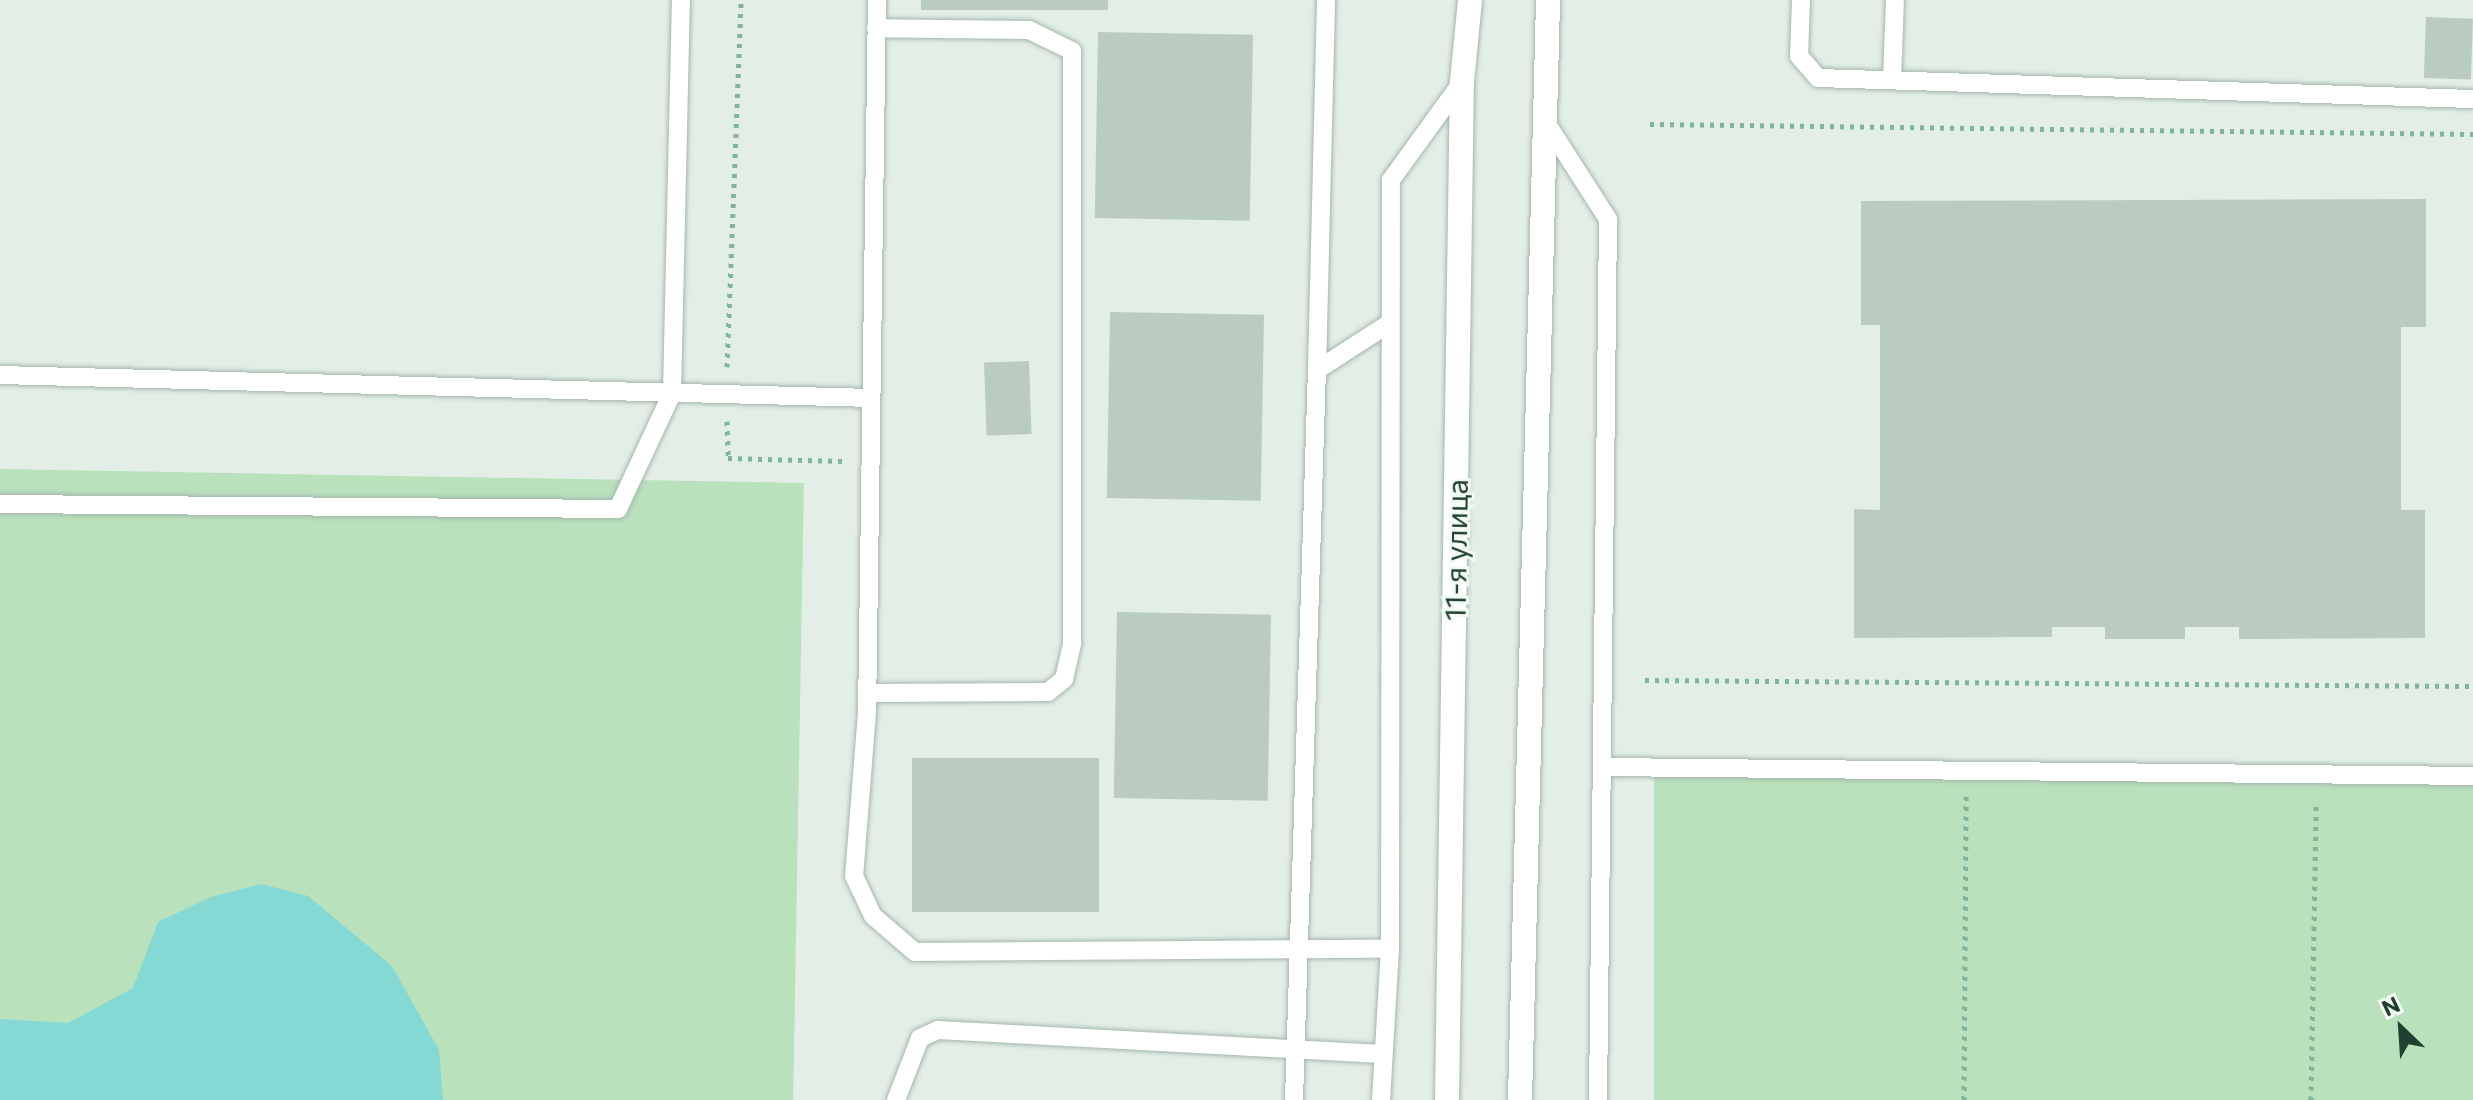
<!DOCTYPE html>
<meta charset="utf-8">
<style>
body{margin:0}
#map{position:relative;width:2473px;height:1100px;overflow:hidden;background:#e2eee6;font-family:Commissioner,sans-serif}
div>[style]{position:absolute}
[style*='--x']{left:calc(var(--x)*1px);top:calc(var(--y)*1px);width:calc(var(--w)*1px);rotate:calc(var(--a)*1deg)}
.green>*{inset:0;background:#b9e1bc;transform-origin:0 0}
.water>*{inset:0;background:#84d9d5}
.building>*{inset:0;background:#baccc1;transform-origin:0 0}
.path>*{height:5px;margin-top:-2.5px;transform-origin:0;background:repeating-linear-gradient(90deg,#7fb59a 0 4px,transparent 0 10px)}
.roads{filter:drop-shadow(0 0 2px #a4b7ac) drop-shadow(0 0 2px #a4b7ac)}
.service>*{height:18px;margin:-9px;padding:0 9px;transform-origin:9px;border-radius:9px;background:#fff}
.minor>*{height:24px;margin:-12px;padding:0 12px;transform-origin:12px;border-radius:12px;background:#fff}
span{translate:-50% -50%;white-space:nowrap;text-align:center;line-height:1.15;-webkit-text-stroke:6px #f3faf5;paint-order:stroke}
.street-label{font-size:30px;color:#204132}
.north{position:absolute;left:2361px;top:988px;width:80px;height:80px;-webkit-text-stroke:6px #f3faf5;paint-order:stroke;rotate:335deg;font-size:22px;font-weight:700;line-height:32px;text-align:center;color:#204132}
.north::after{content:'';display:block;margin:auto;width:28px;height:36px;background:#204132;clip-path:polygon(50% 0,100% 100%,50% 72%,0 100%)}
</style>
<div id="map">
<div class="green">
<div style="left:0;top:469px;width:804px;height:631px;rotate:1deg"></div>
<div style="left:1654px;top:771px;width:819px;height:329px"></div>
</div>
<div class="water">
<div style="clip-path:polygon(261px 884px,308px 896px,392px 966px,439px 1050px,443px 1100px,0 1100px,0 1019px,68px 1023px,133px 988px,158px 922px,211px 897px)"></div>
</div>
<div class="building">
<div style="left:921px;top:0;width:187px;height:10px"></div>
<div style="left:2426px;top:17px;width:47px;height:61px;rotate:2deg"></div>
<div style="left:1098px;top:32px;width:155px;height:186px;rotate:1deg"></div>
<div style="clip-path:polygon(2426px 199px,2426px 327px,2401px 327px,2401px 510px,2425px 510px,2425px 638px,2239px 639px,2239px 627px,2185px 627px,2185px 639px,2105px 639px,2105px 627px,2052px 627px,2052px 637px,1854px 638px,1854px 509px,1880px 510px,1880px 325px,1861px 325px,1861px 201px)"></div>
<div style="left:1110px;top:312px;width:154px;height:186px;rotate:1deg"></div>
<div style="left:1029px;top:361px;width:73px;height:45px;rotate:88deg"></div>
<div style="left:1117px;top:612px;width:154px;height:186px;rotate:1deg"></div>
<div style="left:1099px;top:758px;width:154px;height:187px;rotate:90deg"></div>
</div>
<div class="path">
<div style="--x:1650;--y:124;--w:823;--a:0.7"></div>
<div style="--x:727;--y:367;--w:367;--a:-87.8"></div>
<div style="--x:727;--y:421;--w:37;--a:88"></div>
<div style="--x:728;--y:458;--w:117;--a:1.5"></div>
<div style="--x:1645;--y:680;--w:828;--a:0.42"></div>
<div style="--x:1964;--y:1100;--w:304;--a:-89.6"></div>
<div style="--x:2311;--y:1100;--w:299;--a:-89"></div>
</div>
<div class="roads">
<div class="service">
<div style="--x:877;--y:0;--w:712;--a:90.8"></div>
<div style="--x:867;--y:712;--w:165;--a:94.5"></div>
<div style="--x:854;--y:876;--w:44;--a:64.6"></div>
<div style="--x:873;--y:916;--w:55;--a:40.6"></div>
<div style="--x:915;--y:952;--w:475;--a:-0.4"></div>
<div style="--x:1801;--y:0;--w:56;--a:92"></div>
<div style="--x:1799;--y:56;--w:29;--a:49"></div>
<div style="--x:1818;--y:78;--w:655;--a:1.84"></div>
<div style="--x:1892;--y:80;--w:80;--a:-87.9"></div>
<div style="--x:1545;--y:121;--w:117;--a:57.3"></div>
<div style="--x:1608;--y:219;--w:881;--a:90.65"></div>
<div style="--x:1317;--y:370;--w:370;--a:-88.6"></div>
<div style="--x:0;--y:375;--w:871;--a:1.51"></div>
<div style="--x:0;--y:504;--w:618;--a:0.46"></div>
<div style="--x:618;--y:509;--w:128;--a:-65"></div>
<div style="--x:672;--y:393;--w:393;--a:-88.7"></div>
<div style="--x:867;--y:693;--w:181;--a:-0.3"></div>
<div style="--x:1048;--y:692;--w:21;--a:-39"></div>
<div style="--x:1064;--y:679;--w:37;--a:-77"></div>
<div style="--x:1072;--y:643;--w:592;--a:-90"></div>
<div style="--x:1072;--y:51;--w:48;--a:-154"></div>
<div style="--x:1029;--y:30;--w:153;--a:-179.3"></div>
<div style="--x:1602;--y:767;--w:871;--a:0.59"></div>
<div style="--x:896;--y:1100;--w:66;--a:-68.8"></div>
<div style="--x:920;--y:1038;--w:20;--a:-24"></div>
<div style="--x:938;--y:1030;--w:445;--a:3.1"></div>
<div style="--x:1294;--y:1100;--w:730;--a:-88.2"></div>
<div style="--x:1317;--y:370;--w:87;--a:-32.8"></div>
<div style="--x:1381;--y:1100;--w:151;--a:-86.6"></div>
<div style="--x:1390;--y:949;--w:769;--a:-89.93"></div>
<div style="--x:1391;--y:180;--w:121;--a:-54.1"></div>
</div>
<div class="minor">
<div style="--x:1447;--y:1100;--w:1018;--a:-89.16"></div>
<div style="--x:1462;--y:82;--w:82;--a:-84.4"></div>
<div style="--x:1520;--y:1100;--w:1100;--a:-88.54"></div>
</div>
</div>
<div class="street-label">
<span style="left:1455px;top:550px;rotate:-89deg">11-я улица</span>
</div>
<div class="north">N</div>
</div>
